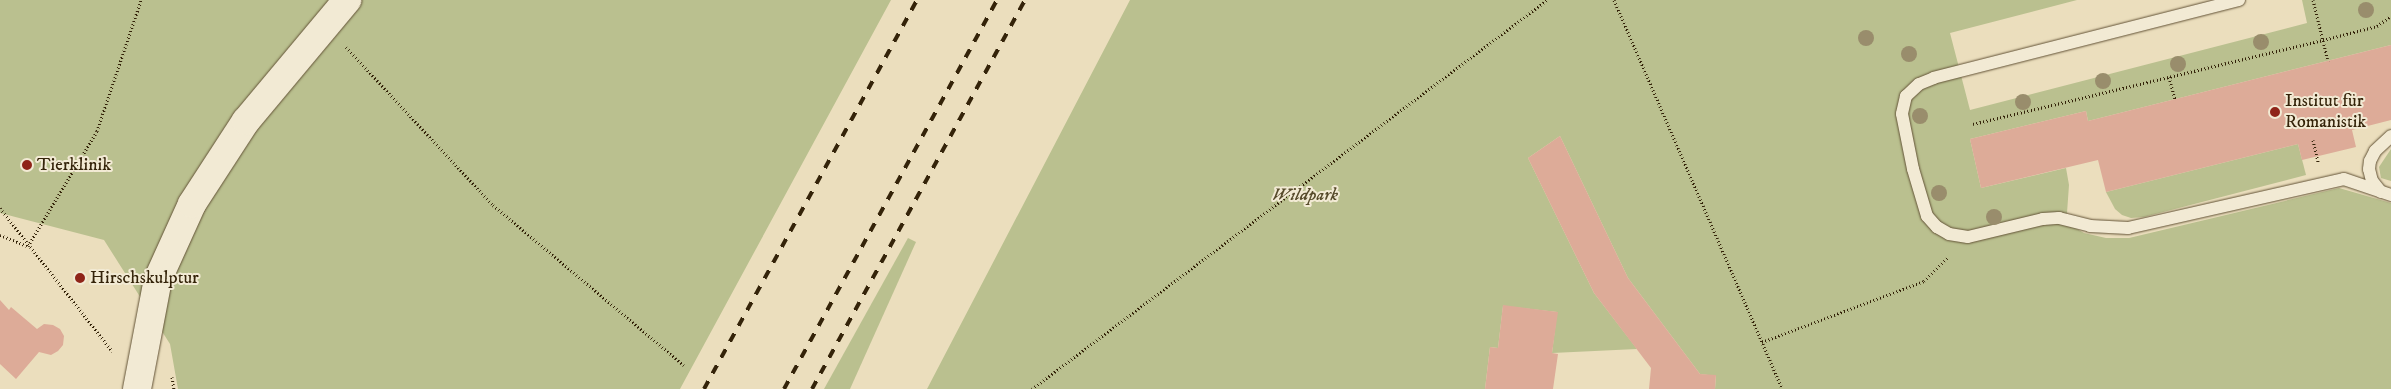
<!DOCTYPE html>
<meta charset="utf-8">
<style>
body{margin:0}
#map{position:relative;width:2391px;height:389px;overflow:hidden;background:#ebdebd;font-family:"IM FELL DW Pica",serif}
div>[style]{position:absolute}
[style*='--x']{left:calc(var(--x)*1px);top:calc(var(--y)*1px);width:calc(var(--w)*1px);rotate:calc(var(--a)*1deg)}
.green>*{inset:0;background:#bac08f}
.building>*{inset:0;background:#ddab98}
.path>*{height:3px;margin-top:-1.5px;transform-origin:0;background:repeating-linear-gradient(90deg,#342309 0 1px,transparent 0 3.5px)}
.roads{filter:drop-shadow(0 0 1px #625236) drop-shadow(0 0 1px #625236)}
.lane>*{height:12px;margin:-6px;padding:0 6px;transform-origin:6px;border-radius:6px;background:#f2ead4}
.secondary>*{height:28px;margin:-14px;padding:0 14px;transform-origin:14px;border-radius:14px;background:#f2ead4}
.rail>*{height:4px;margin-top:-2px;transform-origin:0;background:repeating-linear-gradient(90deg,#342309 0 9px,transparent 0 18px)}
.trees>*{width:16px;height:16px;margin:-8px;border-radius:50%;background:#998d6c}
.dots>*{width:14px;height:14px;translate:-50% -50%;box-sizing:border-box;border:2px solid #f2ead4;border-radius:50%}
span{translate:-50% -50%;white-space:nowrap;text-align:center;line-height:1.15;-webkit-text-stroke:4px #f2ead4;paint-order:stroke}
.poi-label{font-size:18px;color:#342309}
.left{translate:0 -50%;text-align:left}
.park-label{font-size:18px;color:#564a2a;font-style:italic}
</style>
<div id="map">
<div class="green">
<div style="clip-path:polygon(0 0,891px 0,680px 389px,178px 389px,170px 344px,104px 240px,0 213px)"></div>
<div style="clip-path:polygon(1130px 0,2077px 0,1950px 33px,1970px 110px,2307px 23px,2302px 0,2391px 0,2391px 45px,2088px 121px,2086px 111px,1970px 139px,1981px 188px,2066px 168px,2069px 185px,2067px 213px,2070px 225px,2084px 233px,2106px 238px,2129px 238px,2339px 188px,2391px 203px,2391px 389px,1715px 389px,1716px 376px,1700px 374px,1628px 278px,1560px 136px,1528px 158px,1594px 293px,1637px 349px,1552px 353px,1557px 312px,1503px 306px,1498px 348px,1490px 347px,1485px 389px,927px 389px)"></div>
<div style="clip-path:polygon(2298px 144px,2306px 175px,2144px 217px,2131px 218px,2122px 215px,2115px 209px,2106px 192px)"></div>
<div style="clip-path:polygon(2391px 149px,2391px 181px,2381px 178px,2379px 167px)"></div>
<div style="clip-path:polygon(908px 238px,916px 242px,850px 389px,824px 389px)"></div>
</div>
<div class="building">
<div style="clip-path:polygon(2391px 45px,2391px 120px,2352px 130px,2356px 147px,2302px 160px,2298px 144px,2106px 192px,2098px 160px,1981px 188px,1970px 139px,2086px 111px,2088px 121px)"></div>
<div style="clip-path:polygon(1560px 136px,1628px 278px,1700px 374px,1716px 375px,1715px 389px,1649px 389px,1651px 368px,1594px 293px,1528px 158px)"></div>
<div style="clip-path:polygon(0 300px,9px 310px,11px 307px,37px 329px,44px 324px,53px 325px,60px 329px,64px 336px,63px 345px,58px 351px,51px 355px,39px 352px,16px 379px,0 364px)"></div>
<div style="clip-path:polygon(1503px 305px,1558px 312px,1552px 353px,1558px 354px,1553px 389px,1485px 389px,1490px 347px,1498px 348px)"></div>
</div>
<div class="path">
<div style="--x:1614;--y:0;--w:424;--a:66.6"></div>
<div style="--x:2313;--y:0;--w:63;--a:76.2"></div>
<div style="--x:346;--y:47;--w:216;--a:47.1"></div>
<div style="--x:493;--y:205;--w:249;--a:40"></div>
<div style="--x:2169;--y:77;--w:24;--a:75"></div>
<div style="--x:1973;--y:124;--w:360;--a:-13.5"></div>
<div style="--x:2323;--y:40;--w:56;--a:-14.5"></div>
<div style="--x:2377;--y:26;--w:17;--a:-36"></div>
<div style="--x:2313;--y:140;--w:23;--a:77"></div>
<div style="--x:0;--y:208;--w:182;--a:51.9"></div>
<div style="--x:0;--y:235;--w:29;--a:22"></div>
<div style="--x:28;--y:246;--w:134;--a:-59"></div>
<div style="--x:97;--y:131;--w:138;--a:-71.4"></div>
<div style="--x:1762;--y:342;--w:173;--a:-20.6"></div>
<div style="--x:1924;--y:281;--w:34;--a:-45"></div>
<div style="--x:172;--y:377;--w:12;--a:81"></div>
<div style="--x:1032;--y:389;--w:645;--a:-37.07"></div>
</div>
<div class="roads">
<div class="lane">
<div style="--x:2239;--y:0;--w:315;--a:165.7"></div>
<div style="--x:1934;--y:78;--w:16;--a:158"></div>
<div style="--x:1919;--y:84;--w:18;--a:137"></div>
<div style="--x:1906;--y:96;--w:18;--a:103"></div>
<div style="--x:1902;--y:114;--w:56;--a:78.7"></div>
<div style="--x:1913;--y:169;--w:49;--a:73.4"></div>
<div style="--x:1927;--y:216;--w:15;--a:48"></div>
<div style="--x:1937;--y:227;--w:14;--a:30"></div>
<div style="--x:1949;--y:234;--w:19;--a:9"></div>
<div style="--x:1968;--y:237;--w:77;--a:-13.5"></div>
<div style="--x:2043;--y:219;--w:16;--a:-4"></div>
<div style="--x:2059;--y:218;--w:32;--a:14"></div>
<div style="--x:2090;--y:226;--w:38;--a:3"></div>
<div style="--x:2128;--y:228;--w:221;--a:-12.8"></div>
<div style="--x:2344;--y:179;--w:50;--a:18.8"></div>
<div style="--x:2381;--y:192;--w:14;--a:-129"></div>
<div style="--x:2372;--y:181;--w:12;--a:-104"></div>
<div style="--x:2369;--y:169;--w:8;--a:-83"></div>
<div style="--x:2370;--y:161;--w:11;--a:-63"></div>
<div style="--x:2375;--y:151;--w:22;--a:-43"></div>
</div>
<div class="secondary">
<div style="--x:137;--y:389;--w:112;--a:-79.2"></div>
<div style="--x:158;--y:279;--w:82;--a:-65.6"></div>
<div style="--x:192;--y:204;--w:99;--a:-57"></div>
<div style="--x:246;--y:121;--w:158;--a:-50.1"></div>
</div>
</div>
<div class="rail">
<div style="--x:704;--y:389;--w:443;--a:-61.3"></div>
<div style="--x:784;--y:389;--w:443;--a:-61.3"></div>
<div style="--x:812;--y:389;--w:443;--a:-61.3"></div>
</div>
<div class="trees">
<div style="left:2366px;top:10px"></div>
<div style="left:1866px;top:38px"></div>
<div style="left:2261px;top:42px"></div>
<div style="left:1909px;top:54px"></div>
<div style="left:2178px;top:64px"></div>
<div style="left:2103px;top:81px"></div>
<div style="left:2023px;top:102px"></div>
<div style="left:1920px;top:116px"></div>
<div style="left:1939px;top:193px"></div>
<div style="left:1994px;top:217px"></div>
</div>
<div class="dots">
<div style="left:2275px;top:112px;background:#8f2418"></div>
<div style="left:27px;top:165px;background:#8f2418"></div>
<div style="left:80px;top:278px;background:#8f2418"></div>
</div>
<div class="poi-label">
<span class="left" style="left:2285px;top:112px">Institut für<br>Romanistik</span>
<span class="left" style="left:37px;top:165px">Tierklinik</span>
<span class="left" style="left:90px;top:278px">Hirschskulptur</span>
</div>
<div class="park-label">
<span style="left:1305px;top:195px">Wildpark</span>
</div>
</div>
